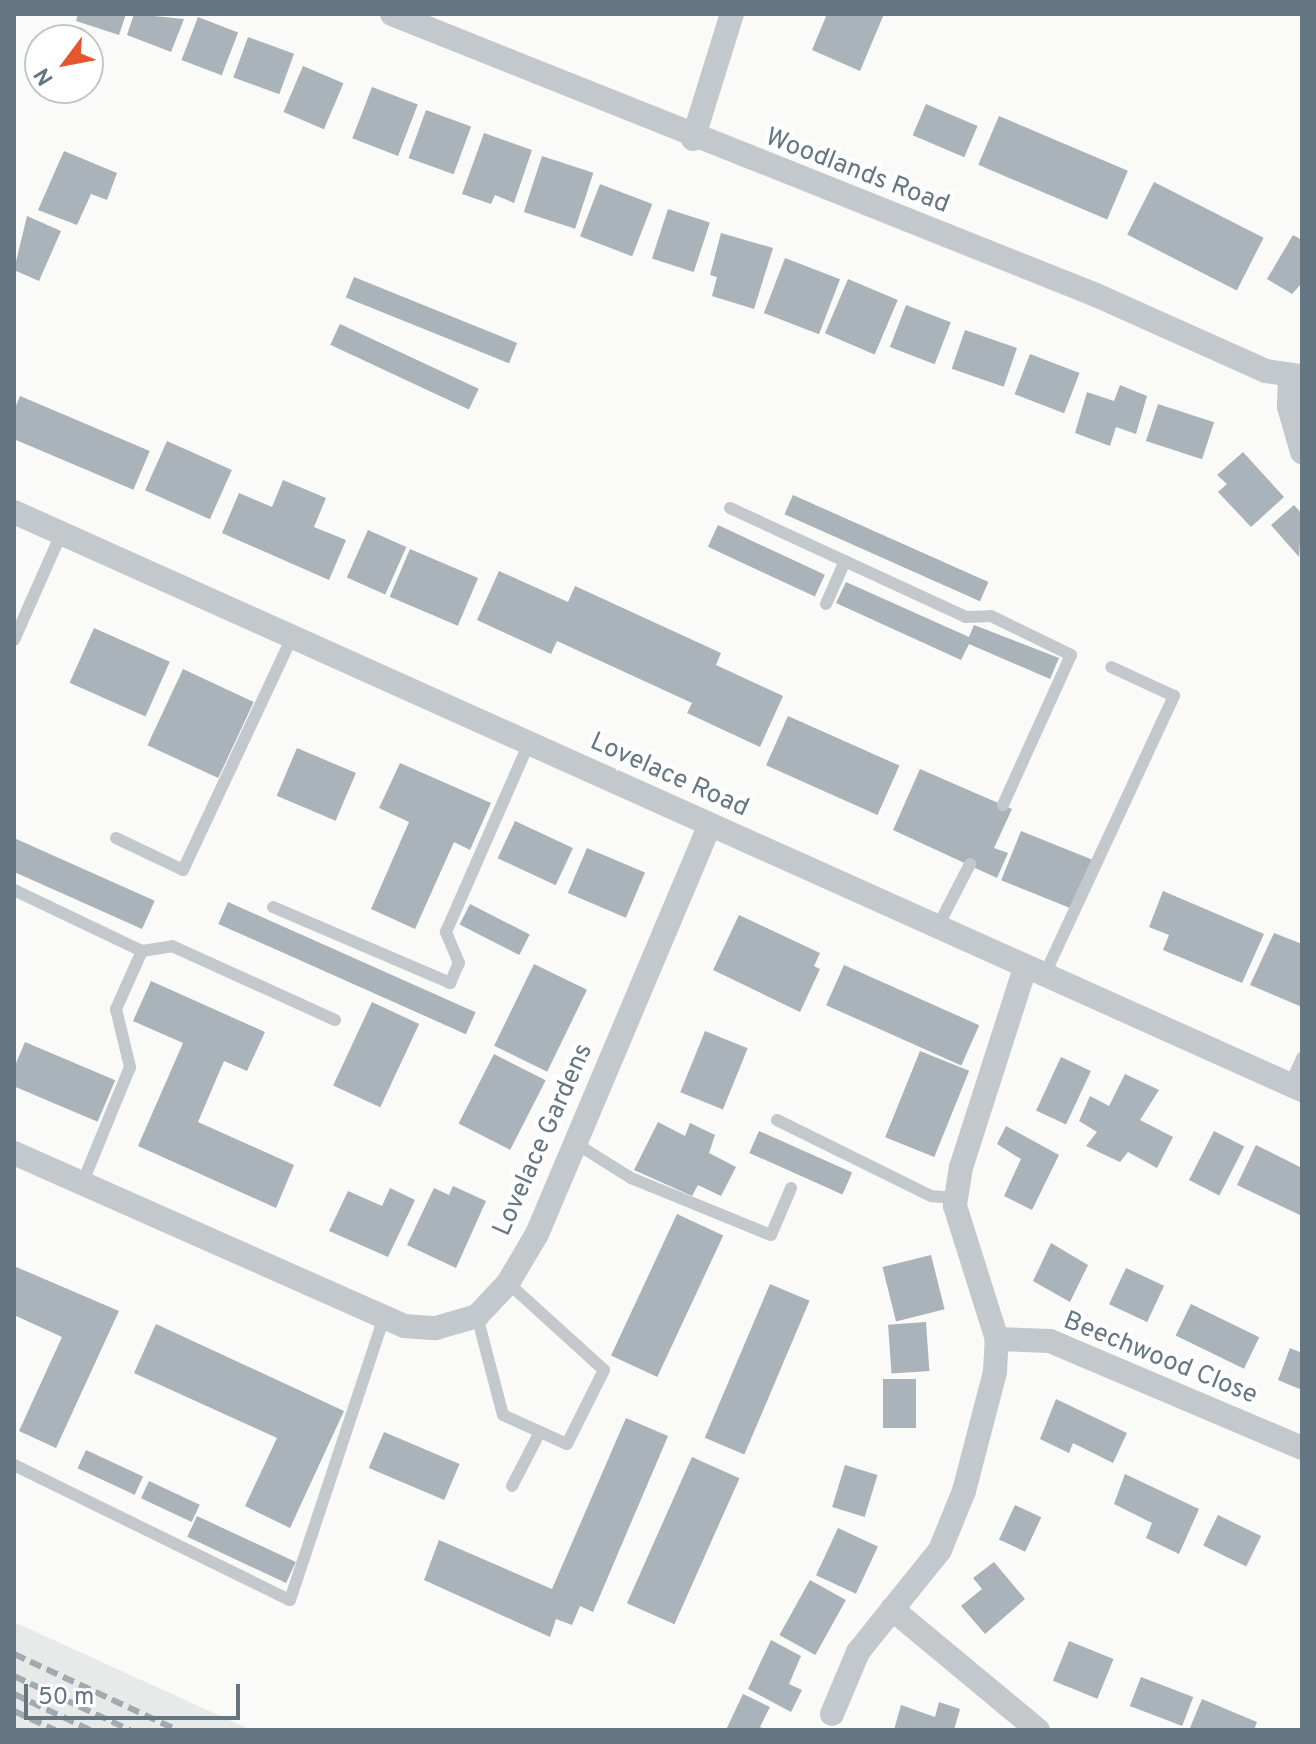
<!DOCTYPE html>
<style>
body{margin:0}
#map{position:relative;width:1316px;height:1744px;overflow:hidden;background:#fafaf8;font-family:Overpass,sans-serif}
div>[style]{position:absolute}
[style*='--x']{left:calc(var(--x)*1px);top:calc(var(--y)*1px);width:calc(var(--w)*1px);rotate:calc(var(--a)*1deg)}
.built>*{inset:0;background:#e8e9e9}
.building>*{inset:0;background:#aab3b9;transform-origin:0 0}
.service>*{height:12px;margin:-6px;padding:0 6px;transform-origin:6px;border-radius:6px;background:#c3c8cc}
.minor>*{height:24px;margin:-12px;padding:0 12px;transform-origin:12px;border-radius:12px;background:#c3c8cc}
.rail>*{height:6px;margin-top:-3px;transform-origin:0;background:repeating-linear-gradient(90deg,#a2aab0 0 12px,transparent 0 18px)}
span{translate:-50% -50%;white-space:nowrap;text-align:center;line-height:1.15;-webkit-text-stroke:8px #fff;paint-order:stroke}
.street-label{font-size:26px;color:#657683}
.frame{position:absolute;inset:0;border:16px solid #657683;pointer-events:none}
.north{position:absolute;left:24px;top:24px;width:80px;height:80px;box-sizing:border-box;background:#fff;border:2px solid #c1c8cd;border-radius:50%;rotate:238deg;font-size:22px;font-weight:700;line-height:32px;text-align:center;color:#657683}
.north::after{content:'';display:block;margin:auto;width:28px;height:36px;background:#e4572e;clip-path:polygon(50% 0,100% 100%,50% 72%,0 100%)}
.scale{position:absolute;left:24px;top:1684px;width:216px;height:36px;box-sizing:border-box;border:4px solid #657683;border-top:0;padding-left:10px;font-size:24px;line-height:28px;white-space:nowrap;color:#657683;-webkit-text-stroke:6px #fff;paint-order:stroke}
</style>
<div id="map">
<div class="built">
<div style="clip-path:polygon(14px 1622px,251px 1730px,14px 1730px)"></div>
</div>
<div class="building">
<div style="clip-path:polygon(78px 14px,126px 14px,119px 35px,76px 21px)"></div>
<div style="clip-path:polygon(134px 14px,184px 19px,171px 52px,127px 35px)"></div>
<div style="clip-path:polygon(827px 14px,884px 14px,860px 71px,812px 50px)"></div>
<div style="left:198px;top:17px;width:43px;height:46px;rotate:21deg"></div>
<div style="left:248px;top:37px;width:49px;height:43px;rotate:20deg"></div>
<div style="left:303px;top:66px;width:44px;height:50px;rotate:23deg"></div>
<div style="left:372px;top:87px;width:49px;height:55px;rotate:21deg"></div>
<div style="left:926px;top:104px;width:56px;height:34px;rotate:23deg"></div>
<div style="left:426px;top:110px;width:48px;height:51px;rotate:20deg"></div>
<div style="left:999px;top:116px;width:140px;height:53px;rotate:23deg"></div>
<div style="clip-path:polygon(484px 133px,532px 150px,514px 203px,495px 195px,491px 204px,462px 194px)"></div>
<div style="clip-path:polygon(64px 151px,117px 173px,107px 200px,91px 194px,77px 225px,38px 210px)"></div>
<div style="left:542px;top:156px;width:54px;height:59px;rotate:18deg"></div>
<div style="left:1154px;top:182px;width:123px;height:59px;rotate:27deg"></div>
<div style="left:600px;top:184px;width:56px;height:56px;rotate:21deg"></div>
<div style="left:668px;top:209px;width:44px;height:52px;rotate:18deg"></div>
<div style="clip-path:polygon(27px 216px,61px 231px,39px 281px,14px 270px)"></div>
<div style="clip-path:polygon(721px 233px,773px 248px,754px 309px,712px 296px,717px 277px,710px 275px)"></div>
<div style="clip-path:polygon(1293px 235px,1302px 240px,1302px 283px,1292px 294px,1267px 279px)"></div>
<div style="left:785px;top:258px;width:59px;height:59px;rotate:21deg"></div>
<div style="left:354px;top:277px;width:176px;height:22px;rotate:22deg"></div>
<div style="left:848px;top:279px;width:54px;height:59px;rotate:23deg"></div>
<div style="left:906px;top:305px;width:48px;height:45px;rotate:21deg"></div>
<div style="left:340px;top:324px;width:153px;height:23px;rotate:25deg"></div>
<div style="left:965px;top:330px;width:55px;height:41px;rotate:19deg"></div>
<div style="left:1030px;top:354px;width:53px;height:43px;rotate:21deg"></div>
<div style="clip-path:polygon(1120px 385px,1147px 396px,1136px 434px,1116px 427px,1110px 446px,1075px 433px,1087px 392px,1114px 401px)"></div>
<div style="left:20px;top:396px;width:141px;height:42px;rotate:23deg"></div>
<div style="left:1158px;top:404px;width:59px;height:39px;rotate:18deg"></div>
<div style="left:167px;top:441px;width:71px;height:54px;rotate:24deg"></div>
<div style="clip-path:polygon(1243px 452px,1284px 497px,1251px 527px,1218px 492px,1227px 484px,1217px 475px)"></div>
<div style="clip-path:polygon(283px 480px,326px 498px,314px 527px,346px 540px,329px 580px,222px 533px,239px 493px,272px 507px)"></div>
<div style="left:793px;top:495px;width:214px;height:21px;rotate:24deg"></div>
<div style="clip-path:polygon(1294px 505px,1302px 514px,1299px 557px,1271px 525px)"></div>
<div style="left:718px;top:525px;width:118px;height:24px;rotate:25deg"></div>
<div style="left:368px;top:530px;width:42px;height:52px;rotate:24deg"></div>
<div style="left:410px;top:549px;width:74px;height:52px;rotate:23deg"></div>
<div style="clip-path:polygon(499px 571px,568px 602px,575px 586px,721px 653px,716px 665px,783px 696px,760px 747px,687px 713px,692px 703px,557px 641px,551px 654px,477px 620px)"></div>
<div style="clip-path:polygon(846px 582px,969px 637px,974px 625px,1059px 658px,1050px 679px,969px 644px,961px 660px,836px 603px)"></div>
<div style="left:94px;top:628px;width:83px;height:60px;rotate:24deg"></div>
<div style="left:183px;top:669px;width:78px;height:84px;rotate:25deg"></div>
<div style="left:788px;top:716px;width:122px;height:54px;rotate:24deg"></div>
<div style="left:297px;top:748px;width:64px;height:52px;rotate:23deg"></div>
<div style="clip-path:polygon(400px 763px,491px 803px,470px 850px,454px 842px,415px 929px,371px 909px,409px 822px,379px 808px)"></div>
<div style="clip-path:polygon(920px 769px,1012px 809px,994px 848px,1008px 853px,997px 878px,893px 830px)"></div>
<div style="left:515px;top:821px;width:64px;height:41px;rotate:25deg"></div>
<div style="left:1021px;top:831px;width:77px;height:53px;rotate:22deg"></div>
<div style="left:14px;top:838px;width:154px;height:31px;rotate:24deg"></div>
<div style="left:587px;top:848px;width:63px;height:49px;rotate:23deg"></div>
<div style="clip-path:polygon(1163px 891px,1264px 934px,1242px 983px,1163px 950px,1169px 935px,1149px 927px)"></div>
<div style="left:228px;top:902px;width:271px;height:24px;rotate:24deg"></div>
<div style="left:470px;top:904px;width:67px;height:23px;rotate:27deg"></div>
<div style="clip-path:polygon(739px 915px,820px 953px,814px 966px,820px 969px,800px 1012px,713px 970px)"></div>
<div style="clip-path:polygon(1274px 933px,1302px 944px,1302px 1007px,1250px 985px)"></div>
<div style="left:534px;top:964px;width:59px;height:91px;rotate:26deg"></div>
<div style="left:844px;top:965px;width:148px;height:44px;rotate:24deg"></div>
<div style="clip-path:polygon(151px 981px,265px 1032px,247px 1071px,224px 1061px,198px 1122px,294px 1165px,276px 1208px,138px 1146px,183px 1043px,133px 1021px)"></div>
<div style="left:372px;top:1002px;width:52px;height:92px;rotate:25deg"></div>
<div style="left:705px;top:1031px;width:46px;height:66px;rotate:22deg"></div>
<div style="left:25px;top:1042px;width:98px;height:45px;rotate:23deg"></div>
<div style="left:920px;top:1051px;width:53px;height:93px;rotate:22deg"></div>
<div style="left:494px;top:1054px;width:58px;height:78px;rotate:27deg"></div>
<div style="left:1061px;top:1057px;width:33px;height:59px;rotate:25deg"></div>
<div style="clip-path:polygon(1125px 1074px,1159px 1090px,1140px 1120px,1173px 1137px,1157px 1168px,1128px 1152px,1120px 1162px,1086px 1146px,1097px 1132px,1079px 1121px,1090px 1096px,1109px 1106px)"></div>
<div style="clip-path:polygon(658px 1122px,685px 1136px,690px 1123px,715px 1135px,709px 1153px,736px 1167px,721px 1196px,698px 1185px,692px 1196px,634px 1170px)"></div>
<div style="clip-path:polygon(1006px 1126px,1059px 1155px,1032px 1210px,1004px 1196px,1021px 1159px,997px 1144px)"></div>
<div style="left:759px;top:1131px;width:102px;height:24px;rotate:24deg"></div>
<div style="left:1214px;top:1131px;width:34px;height:55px;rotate:27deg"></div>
<div style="clip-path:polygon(1256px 1145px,1302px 1168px,1302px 1216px,1237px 1185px)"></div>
<div style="clip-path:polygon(453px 1186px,486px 1201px,456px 1268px,407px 1245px,434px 1188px,449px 1195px)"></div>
<div style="clip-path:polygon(390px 1188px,415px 1200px,388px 1257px,329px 1231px,348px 1191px,382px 1206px)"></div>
<div style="left:677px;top:1214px;width:51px;height:156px;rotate:25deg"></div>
<div style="clip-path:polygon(1051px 1243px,1088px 1265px,1070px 1302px,1033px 1281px)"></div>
<div style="left:931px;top:1255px;width:56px;height:50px;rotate:76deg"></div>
<div style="clip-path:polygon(14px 1266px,119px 1311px,56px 1448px,19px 1431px,62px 1337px,14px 1315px)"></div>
<div style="left:1126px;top:1268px;width:42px;height:40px;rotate:25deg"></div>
<div style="left:770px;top:1284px;width:43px;height:167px;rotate:23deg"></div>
<div style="left:1191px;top:1304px;width:76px;height:35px;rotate:26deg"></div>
<div style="left:926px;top:1322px;width:49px;height:38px;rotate:86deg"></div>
<div style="clip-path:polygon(156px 1324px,344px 1411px,290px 1528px,245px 1506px,277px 1438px,134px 1373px)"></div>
<div style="clip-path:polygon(1290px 1348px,1302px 1353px,1302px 1390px,1278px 1380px)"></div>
<div style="left:883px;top:1379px;width:33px;height:49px"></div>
<div style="clip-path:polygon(1056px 1399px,1127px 1433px,1113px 1463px,1073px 1443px,1069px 1453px,1040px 1439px)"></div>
<div style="clip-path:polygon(626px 1418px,668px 1436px,593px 1612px,580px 1606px,572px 1625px,556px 1619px,550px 1637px,424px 1580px,439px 1540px,552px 1589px)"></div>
<div style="left:384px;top:1432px;width:82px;height:39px;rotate:23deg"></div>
<div style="left:86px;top:1450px;width:63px;height:20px;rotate:25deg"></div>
<div style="left:692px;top:1457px;width:52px;height:160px;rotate:24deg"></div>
<div style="left:845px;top:1465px;width:34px;height:44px;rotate:17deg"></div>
<div style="clip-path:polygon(1125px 1474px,1199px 1509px,1179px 1554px,1146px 1538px,1152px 1523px,1114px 1504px)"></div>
<div style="left:149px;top:1481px;width:56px;height:19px;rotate:25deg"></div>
<div style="left:1015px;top:1505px;width:29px;height:38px;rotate:25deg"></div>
<div style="left:1218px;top:1515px;width:48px;height:34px;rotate:26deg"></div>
<div style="left:197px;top:1516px;width:109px;height:23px;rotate:25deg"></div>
<div style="left:838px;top:1528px;width:44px;height:52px;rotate:25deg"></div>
<div style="clip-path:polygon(994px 1562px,1025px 1599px,985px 1634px,961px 1606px,982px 1589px,973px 1578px)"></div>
<div style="left:810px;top:1580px;width:41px;height:63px;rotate:29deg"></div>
<div style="clip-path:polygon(771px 1640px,801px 1656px,789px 1684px,802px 1690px,791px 1712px,748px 1689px)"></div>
<div style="left:1069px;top:1641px;width:48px;height:43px;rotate:22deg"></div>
<div style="left:1141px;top:1677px;width:56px;height:31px;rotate:21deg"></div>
<div style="clip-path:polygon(743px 1694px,770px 1707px,760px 1727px,766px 1730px,726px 1730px)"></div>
<div style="clip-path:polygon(1202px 1699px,1257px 1722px,1254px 1730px,1189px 1730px)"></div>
<div style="clip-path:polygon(939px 1702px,960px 1709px,954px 1730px,894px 1730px,901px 1705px,935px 1717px)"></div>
</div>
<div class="service">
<div style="--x:730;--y:508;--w:260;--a:24.8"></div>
<div style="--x:966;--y:617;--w:25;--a:-2"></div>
<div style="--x:991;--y:616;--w:89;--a:26"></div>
<div style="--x:1071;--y:655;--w:165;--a:114.4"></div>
<div style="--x:826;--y:604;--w:47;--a:-66.2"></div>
<div style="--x:14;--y:640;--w:116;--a:-66.1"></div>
<div style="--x:116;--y:838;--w:74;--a:25.5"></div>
<div style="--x:183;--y:870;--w:257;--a:-64.9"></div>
<div style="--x:14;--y:890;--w:142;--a:25.5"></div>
<div style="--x:142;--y:951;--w:64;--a:114.1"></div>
<div style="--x:116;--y:1009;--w:60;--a:76.4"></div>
<div style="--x:130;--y:1067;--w:126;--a:112.3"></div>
<div style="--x:273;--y:907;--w:193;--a:23.2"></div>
<div style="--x:450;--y:983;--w:22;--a:-66"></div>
<div style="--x:459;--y:963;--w:34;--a:-113"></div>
<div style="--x:446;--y:932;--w:206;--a:-66.3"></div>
<div style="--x:937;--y:928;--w:72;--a:-62.7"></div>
<div style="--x:142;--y:951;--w:30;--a:-9"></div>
<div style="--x:172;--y:946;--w:179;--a:24.4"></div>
<div style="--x:1044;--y:976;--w:309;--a:-65.1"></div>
<div style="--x:1174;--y:696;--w:69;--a:-155.3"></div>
<div style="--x:1290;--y:1085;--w:30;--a:-66"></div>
<div style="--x:777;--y:1120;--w:172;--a:26.3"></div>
<div style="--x:931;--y:1196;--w:25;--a:5"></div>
<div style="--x:575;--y:1143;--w:66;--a:32"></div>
<div style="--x:631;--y:1178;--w:151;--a:22.2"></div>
<div style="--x:771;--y:1235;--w:51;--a:-66.9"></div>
<div style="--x:477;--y:1316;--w:102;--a:75.3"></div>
<div style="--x:503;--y:1415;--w:70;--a:24.4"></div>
<div style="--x:567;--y:1444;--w:83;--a:-63.4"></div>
<div style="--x:604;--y:1370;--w:130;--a:-137.8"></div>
<div style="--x:14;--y:1465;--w:307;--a:26.1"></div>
<div style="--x:290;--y:1600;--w:298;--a:-71.6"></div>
<div style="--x:512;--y:1486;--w:61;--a:-62.6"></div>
</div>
<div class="minor">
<div style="--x:392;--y:14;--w:758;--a:21.76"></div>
<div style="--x:1096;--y:295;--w:186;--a:24.1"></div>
<div style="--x:1266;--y:371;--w:36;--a:8"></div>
<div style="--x:693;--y:139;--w:131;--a:-72.7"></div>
<div style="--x:1290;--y:376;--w:31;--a:92"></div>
<div style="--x:1289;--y:407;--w:47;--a:73.9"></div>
<div style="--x:14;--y:512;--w:1412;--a:24.17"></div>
<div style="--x:1025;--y:968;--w:209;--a:107.8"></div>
<div style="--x:961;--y:1167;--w:39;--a:99"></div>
<div style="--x:955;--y:1206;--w:139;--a:72.5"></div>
<div style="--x:997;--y:1339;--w:53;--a:2.2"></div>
<div style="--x:1050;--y:1341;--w:274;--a:23"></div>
<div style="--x:14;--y:1153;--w:427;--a:23.9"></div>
<div style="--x:404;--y:1326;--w:32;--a:4"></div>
<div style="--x:436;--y:1328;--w:43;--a:-16.3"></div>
<div style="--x:477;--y:1316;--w:45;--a:-46.8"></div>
<div style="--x:508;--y:1283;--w:57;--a:-59.4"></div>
<div style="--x:537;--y:1234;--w:444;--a:-67.1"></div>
<div style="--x:892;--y:1609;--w:190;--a:39.7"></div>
<div style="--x:832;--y:1714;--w:67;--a:-67.2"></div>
<div style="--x:858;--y:1652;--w:131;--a:-51.2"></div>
<div style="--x:940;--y:1550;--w:64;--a:-67.9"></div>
<div style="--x:964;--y:1491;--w:123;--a:-75.4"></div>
<div style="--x:995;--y:1372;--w:33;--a:-87"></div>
</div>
<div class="rail">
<div style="--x:14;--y:1654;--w:180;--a:25"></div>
<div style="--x:14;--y:1676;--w:128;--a:25"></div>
<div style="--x:14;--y:1694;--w:84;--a:25.3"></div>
<div style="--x:14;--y:1711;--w:45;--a:24.9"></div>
</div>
<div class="street-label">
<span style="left:857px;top:172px;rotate:21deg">Woodlands Road</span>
<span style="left:669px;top:776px;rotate:24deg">Lovelace Road</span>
<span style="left:544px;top:1140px;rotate:-66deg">Lovelace Gardens</span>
<span style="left:1160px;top:1359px;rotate:22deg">Beechwood Close</span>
</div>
<div class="frame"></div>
<div class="north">N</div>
<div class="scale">50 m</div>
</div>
